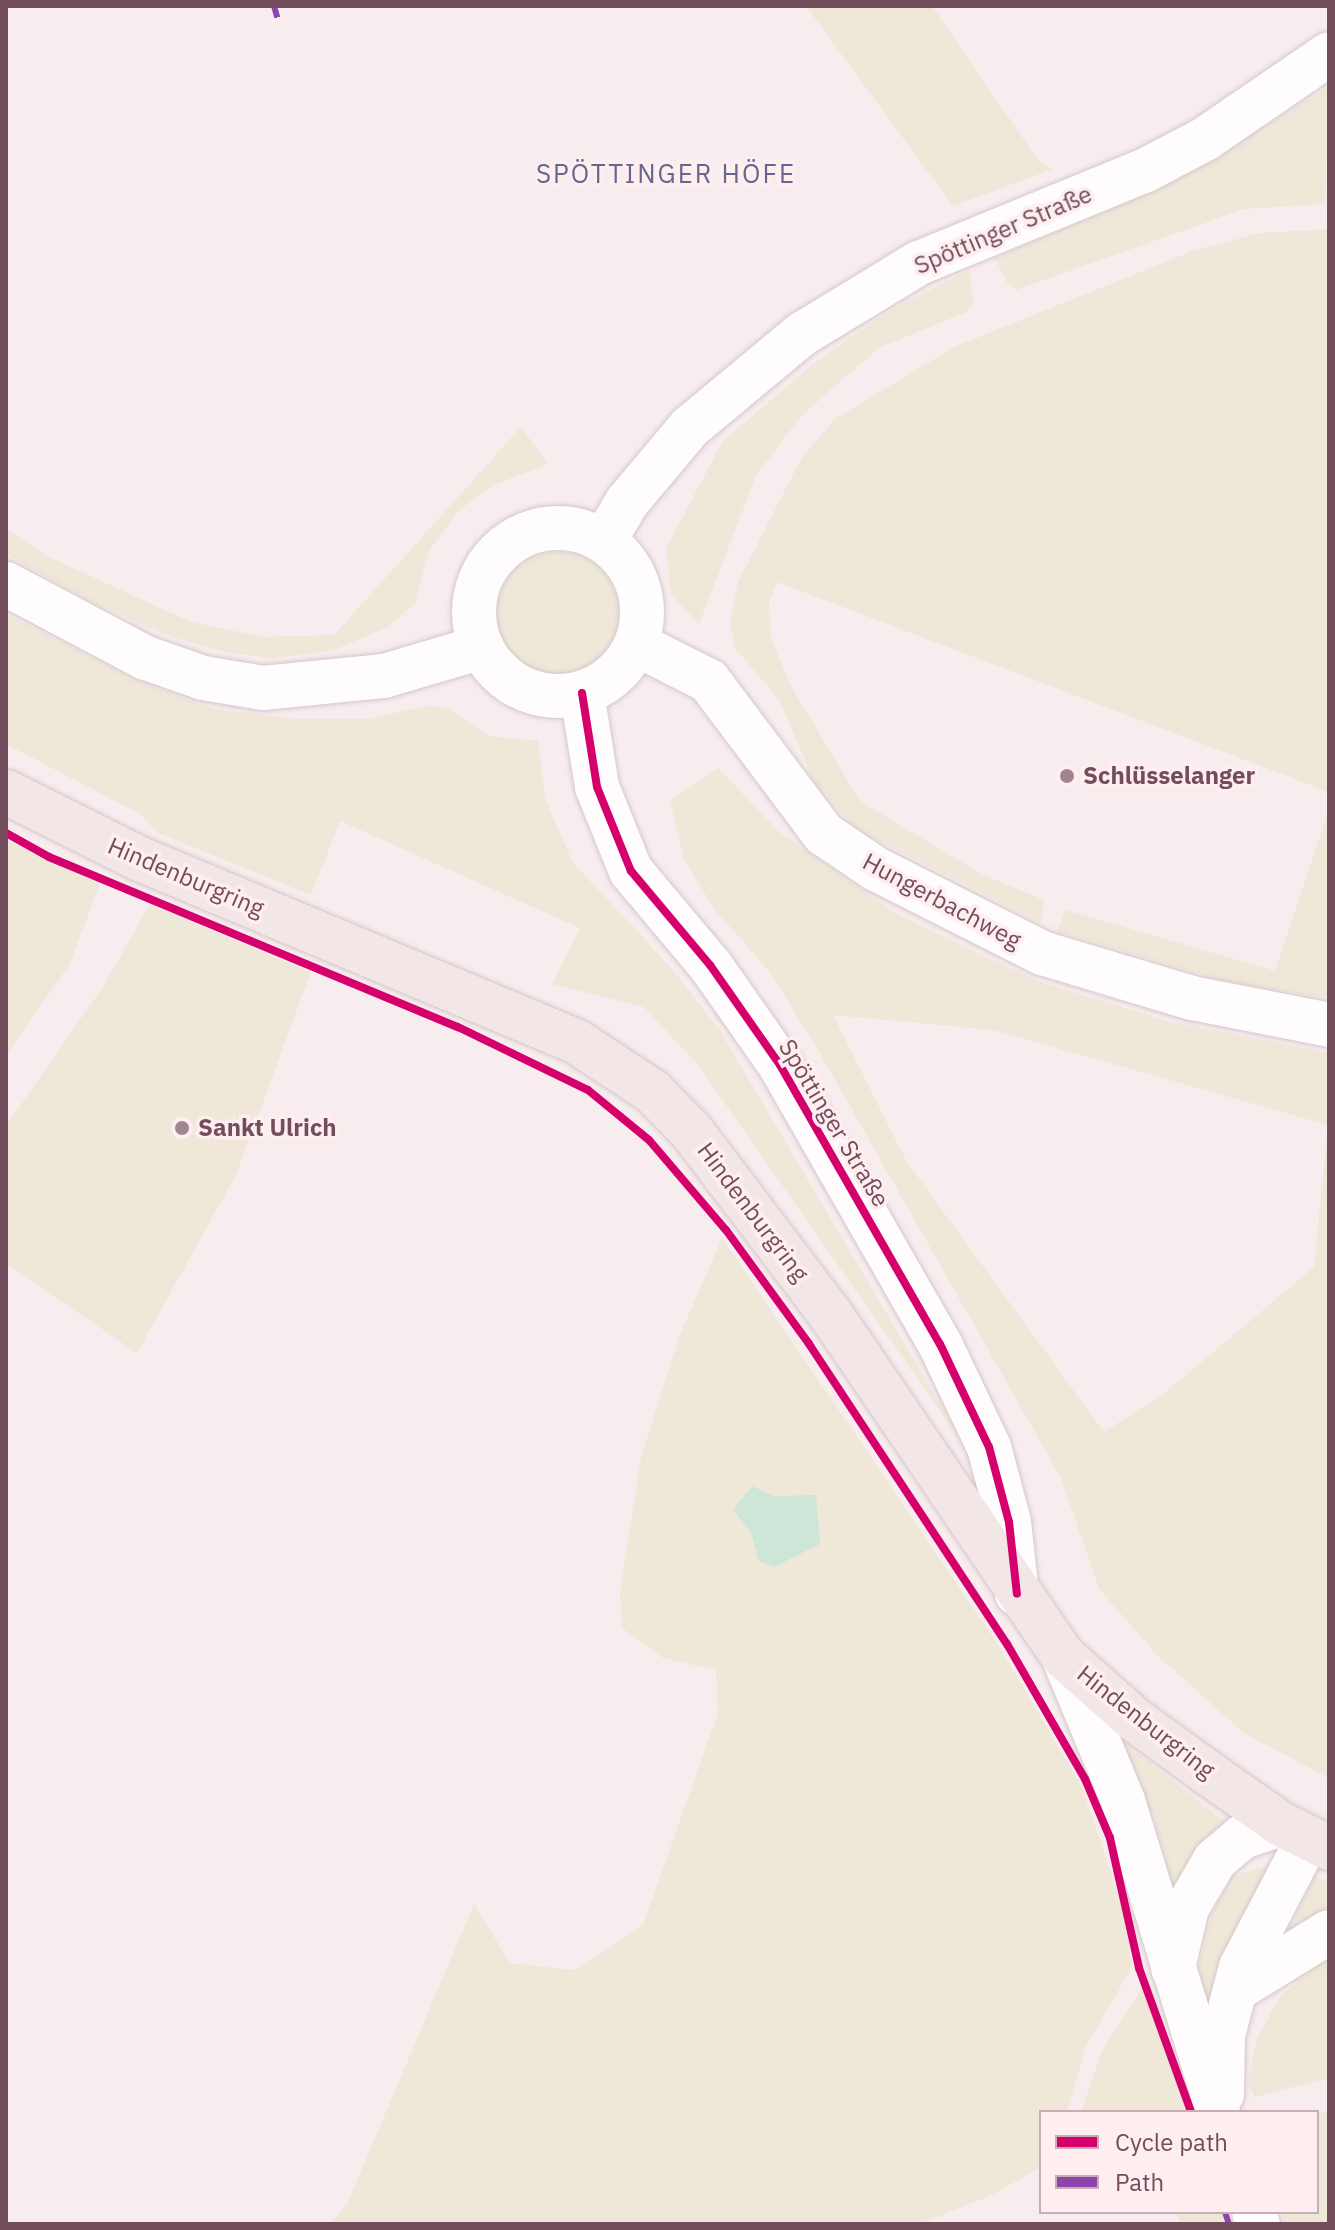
<!DOCTYPE html>
<meta charset="utf-8">
<style>
body{margin:0}
#map{position:relative;width:1335px;height:2230px;overflow:hidden;background:#f7ecee;font-family:"IBM Plex Sans",sans-serif}
div>[style]{position:absolute}
[style*='--x']{left:calc(var(--x)*1px);top:calc(var(--y)*1px);width:calc(var(--w)*1px);rotate:calc(var(--a)*1deg)}
.green>*{inset:0;background:#efe8d9}
.round{border-radius:50%}
.water>*{inset:0;background:#cee6d7}
.roads{filter:drop-shadow(0 0 2px #d4c7cb) drop-shadow(0 0 2px #d4c7cb)}
.minor>*{height:44px;margin:-22px;padding:0 22px;transform-origin:22px;border-radius:22px;background:#fefcfc}
.minor>.ring{margin:-22px;padding:0;box-sizing:content-box;background:none;border:44px solid #fefcfc;border-radius:50%}
.major>*{height:44px;margin:-22px;padding:0 22px;transform-origin:22px;border-radius:22px;background:#f2e6e7}
.quiet>*{height:6px;margin-top:-3px;transform-origin:0;background:repeating-linear-gradient(90deg,#8e44ad 0 12px,transparent 0 18px)}
.cycleway>*{height:8px;margin:-4px;padding:0 4px;transform-origin:4px;border-radius:4px;background:#d6006c}
.dots>*{width:22px;height:22px;translate:-50% -50%;box-sizing:border-box;border:4px solid #feeef0;border-radius:50%}
span{translate:-50% -50%;white-space:nowrap;text-align:center;line-height:1.15;-webkit-text-stroke:7px #feeef0;paint-order:stroke}
.street-label{font-size:24px;color:#734d5b}
.poi-label{font-size:24px;color:#734d5b;font-weight:700}
.left{translate:0 -50%;text-align:left}
.neighbourhood-label{font-size:26px;color:#65678f;letter-spacing:2px}
.frame{position:absolute;inset:0;border:8px solid #734d5b;pointer-events:none}
.legend{position:absolute;left:1039px;top:2110px;width:280px;height:104px;box-sizing:border-box;background:#feeef0;border:2px solid #c6aeb4;margin:0;padding:10px 14px;list-style:none;font-size:24px;color:#734d5b}
.legend li{display:flex;align-items:center;gap:16px;height:40px}
.legend b{width:40px;border:2px solid #c6aeb4}
</style>
<div id="map">
<div class="green">
<div style="clip-path:polygon(806px 6px,932px 6px,1038px 160px,1053px 169px,953px 206px)"></div>
<div style="clip-path:polygon(1329px 87px,1325px 204px,1244px 209px,1016px 290px,1007px 283px,995px 258px,1175px 181px)"></div>
<div style="clip-path:polygon(1329px 229px,1329px 792px,777px 582px,769px 602px,771px 638px,790px 684px,860px 801px,983px 875px,1044px 900px,1041px 923px,858px 830px,814px 782px,780px 701px,735px 648px,730px 623px,738px 582px,802px 457px,835px 419px,954px 347px,1195px 250px,1260px 233px)"></div>
<div style="clip-path:polygon(969px 270px,974px 302px,966px 312px,879px 348px,802px 415px,756px 476px,699px 624px,671px 594px,666px 549px,722px 442px,813px 364px,884px 314px)"></div>
<div style="clip-path:polygon(521px 427px,548px 464px,494px 485px,459px 510px,429px 551px,415px 603px,388px 627px,332px 651px,273px 658px,228px 653px,166px 635px,88px 600px,6px 554px,6px 529px,51px 558px,191px 622px,263px 637px,334px 635px)"></div>
<div class="round" style="left:497px;top:552px;width:122px;height:122px"></div>
<div style="clip-path:polygon(6px 614px,141px 682px,213px 709px,297px 719px,368px 719px,431px 705px,449px 709px,489px 736px,538px 741px,546px 801px,573px 863px,672px 969px,719px 1029px,966px 1448px,698px 1065px,644px 1007px,552px 984px,580px 928px,340px 821px,311px 895px,158px 833px,140px 814px,6px 744px)"></div>
<div style="clip-path:polygon(evenodd,718px 768px,777px 830px,895px 913px,1037px 981px,1171px 1022px,1329px 1053px,1329px 1778px,1245px 1734px,1157px 1655px,1099px 1589px,1061px 1478px,817px 1048px,769px 971px,715px 910px,684px 860px,670px 800px,718px 768px,833px 1015px,993px 1030px,1328px 1125px,1314px 1267px,1167px 1391px,1104px 1432px,907px 1162px,833px 1015px)"></div>
<div style="clip-path:polygon(1329px 809px,1329px 998px,1227px 982px,1057px 931px,1066px 910px,1275px 971px)"></div>
<div style="clip-path:polygon(6px 840px,100px 884px,69px 965px,6px 1056px)"></div>
<div style="clip-path:polygon(150px 904px,311px 972px,236px 1175px,137px 1353px,6px 1264px,6px 1126px,104px 985px)"></div>
<div style="clip-path:polygon(722px 1238px,997px 1643px,1081px 1785px,1122px 1905px,1132px 1967px,1086px 2046px,1067px 2112px,1041px 2112px,1041px 2167px,994px 2194px,919px 2224px,330px 2224px,347px 2204px,474px 1904px,510px 1963px,574px 1970px,643px 1925px,718px 1713px,716px 1670px,663px 1658px,622px 1628px,620px 1592px,641px 1457px,679px 1337px)"></div>
<div style="clip-path:polygon(1124px 1743px,1234px 1829px,1177px 1904px,1156px 1824px)"></div>
<div style="clip-path:polygon(1277px 1864px,1204px 2032px,1198px 1970px,1211px 1917px,1232px 1876px)"></div>
<div style="clip-path:polygon(1315px 1876px,1329px 1883px,1329px 1914px,1284px 1940px)"></div>
<div style="clip-path:polygon(1329px 1957px,1329px 2078px,1254px 2097px,1248px 2082px,1256px 2041px,1280px 1996px)"></div>
<div style="clip-path:polygon(1142px 1988px,1186px 2110px,1081px 2112px,1101px 2053px)"></div>
<div style="clip-path:polygon(1329px 2111px,1329px 2224px,1284px 2224px,1282px 2212px,1317px 2212px,1317px 2114px)"></div>
<div style="clip-path:polygon(1177px 2212px,1222px 2212px,1226px 2224px,1180px 2224px)"></div>
</div>
<div class="water">
<div style="clip-path:polygon(752px 1486px,773px 1496px,816px 1495px,820px 1544px,774px 1567px,759px 1561px,751px 1532px,733px 1510px)"></div>
</div>
<div class="roads">
<div class="minor">
<div class="ring" style="left:474px;top:528px;width:124px;height:124px"></div>
<div style="--x:604;--y:541;--w:45;--a:-59.5"></div>
<div style="--x:627;--y:502;--w:98;--a:-50"></div>
<div style="--x:690;--y:427;--w:146;--a:-39.7"></div>
<div style="--x:802;--y:334;--w:137;--a:-31.3"></div>
<div style="--x:919;--y:263;--w:245;--a:-22.3"></div>
<div style="--x:1146;--y:170;--w:67;--a:-27.7"></div>
<div style="--x:1205;--y:139;--w:150;--a:-34.4"></div>
<div style="--x:6;--y:584;--w:158;--a:27.9"></div>
<div style="--x:146;--y:658;--w:60;--a:19.3"></div>
<div style="--x:203;--y:678;--w:61;--a:9.5"></div>
<div style="--x:263;--y:688;--w:122;--a:-5.7"></div>
<div style="--x:384;--y:676;--w:102;--a:-16.5"></div>
<div style="--x:636;--y:644;--w:82;--a:26.9"></div>
<div style="--x:709;--y:681;--w:191;--a:53.1"></div>
<div style="--x:824;--y:834;--w:63;--a:33.9"></div>
<div style="--x:876;--y:869;--w:186;--a:26.8"></div>
<div style="--x:1042;--y:953;--w:157;--a:16.7"></div>
<div style="--x:1192;--y:998;--w:140;--a:11.1"></div>
<div style="--x:582;--y:693;--w:95;--a:80.9"></div>
<div style="--x:597;--y:787;--w:91;--a:68"></div>
<div style="--x:631;--y:871;--w:123;--a:50"></div>
<div style="--x:710;--y:965;--w:122;--a:55"></div>
<div style="--x:780;--y:1065;--w:322;--a:60.2"></div>
<div style="--x:940;--y:1344;--w:114;--a:64.6"></div>
<div style="--x:989;--y:1447;--w:78;--a:75.1"></div>
<div style="--x:1009;--y:1522;--w:72;--a:83.7"></div>
<div style="--x:1063;--y:1656;--w:157;--a:67.5"></div>
<div style="--x:1123;--y:1801;--w:325;--a:73"></div>
<div style="--x:1173;--y:1968;--w:62;--a:-76.9"></div>
<div style="--x:1187;--y:1908;--w:56;--a:-59.7"></div>
<div style="--x:1215;--y:1860;--w:35;--a:-40"></div>
<div style="--x:1242;--y:1837;--w:41;--a:-18.4"></div>
<div style="--x:1235;--y:1990;--w:110;--a:-31.7"></div>
<div style="--x:1222;--y:2094;--w:59;--a:-89"></div>
<div style="--x:1223;--y:2035;--w:70;--a:-75.2"></div>
<div style="--x:1241;--y:1967;--w:144;--a:-62.4"></div>
<div style="--x:1254;--y:2212;--w:13;--a:72"></div>
</div>
<div class="major">
<div style="--x:6;--y:792;--w:150;--a:26.6"></div>
<div style="--x:140;--y:859;--w:474;--a:22.7"></div>
<div style="--x:577;--y:1042;--w:91;--a:33.3"></div>
<div style="--x:653;--y:1092;--w:56;--a:45.7"></div>
<div style="--x:692;--y:1132;--w:230;--a:52.8"></div>
<div style="--x:831;--y:1315;--w:412;--a:55.8"></div>
<div style="--x:1063;--y:1656;--w:96;--a:41.6"></div>
<div style="--x:1135;--y:1720;--w:94;--a:35.9"></div>
<div style="--x:1211;--y:1775;--w:85;--a:35"></div>
<div style="--x:1281;--y:1824;--w:54;--a:26.6"></div>
</div>
</div>
<div class="quiet">
<div style="--x:274;--y:6;--w:15;--a:74"></div>
<div style="--x:1225;--y:2212;--w:13;--a:72"></div>
</div>
<div class="cycleway">
<div style="--x:582;--y:693;--w:95;--a:80.9"></div>
<div style="--x:597;--y:787;--w:91;--a:68"></div>
<div style="--x:631;--y:871;--w:123;--a:50"></div>
<div style="--x:710;--y:965;--w:122;--a:55"></div>
<div style="--x:780;--y:1065;--w:322;--a:60.2"></div>
<div style="--x:940;--y:1344;--w:114;--a:64.6"></div>
<div style="--x:989;--y:1447;--w:78;--a:75.1"></div>
<div style="--x:1009;--y:1522;--w:72;--a:83.7"></div>
<div style="--x:6;--y:833;--w:49;--a:29.2"></div>
<div style="--x:49;--y:857;--w:443;--a:22.6"></div>
<div style="--x:458;--y:1027;--w:144;--a:25.9"></div>
<div style="--x:588;--y:1090;--w:79;--a:39.3"></div>
<div style="--x:649;--y:1140;--w:118;--a:49.5"></div>
<div style="--x:726;--y:1230;--w:141;--a:53.9"></div>
<div style="--x:809;--y:1344;--w:359;--a:56.6"></div>
<div style="--x:1007;--y:1644;--w:156;--a:60"></div>
<div style="--x:1085;--y:1779;--w:64;--a:67"></div>
<div style="--x:1110;--y:1838;--w:133;--a:77.4"></div>
<div style="--x:1139;--y:1968;--w:153;--a:70.1"></div>
</div>
<div class="dots">
<div style="left:1067px;top:776px;background:#a1858e"></div>
<div style="left:182px;top:1128px;background:#a1858e"></div>
</div>
<div class="street-label">
<span style="left:1003px;top:230px;rotate:-23deg">Spöttinger Straße</span>
<span style="left:186px;top:877px;rotate:23deg">Hindenburgring</span>
<span style="left:942px;top:901px;rotate:28deg">Hungerbachweg</span>
<span style="left:834px;top:1123px;rotate:59deg">Spöttinger Straße</span>
<span style="left:753px;top:1212px;rotate:53deg">Hindenburgring</span>
<span style="left:1146px;top:1722px;rotate:38deg">Hindenburgring</span>
</div>
<div class="poi-label">
<span class="left" style="left:1083px;top:776px">Schlüsselanger</span>
<span class="left" style="left:198px;top:1128px">Sankt Ulrich</span>
</div>
<div class="neighbourhood-label">
<span style="left:666px;top:174px">SPÖTTINGER HÖFE</span>
</div>
<div class="frame"></div>
<ul class="legend">
<li><b style="height:10px;background:#d6006c"></b>Cycle path</li>
<li><b style="height:10px;background:#8e44ad"></b>Path</li>
</ul>
</div>
